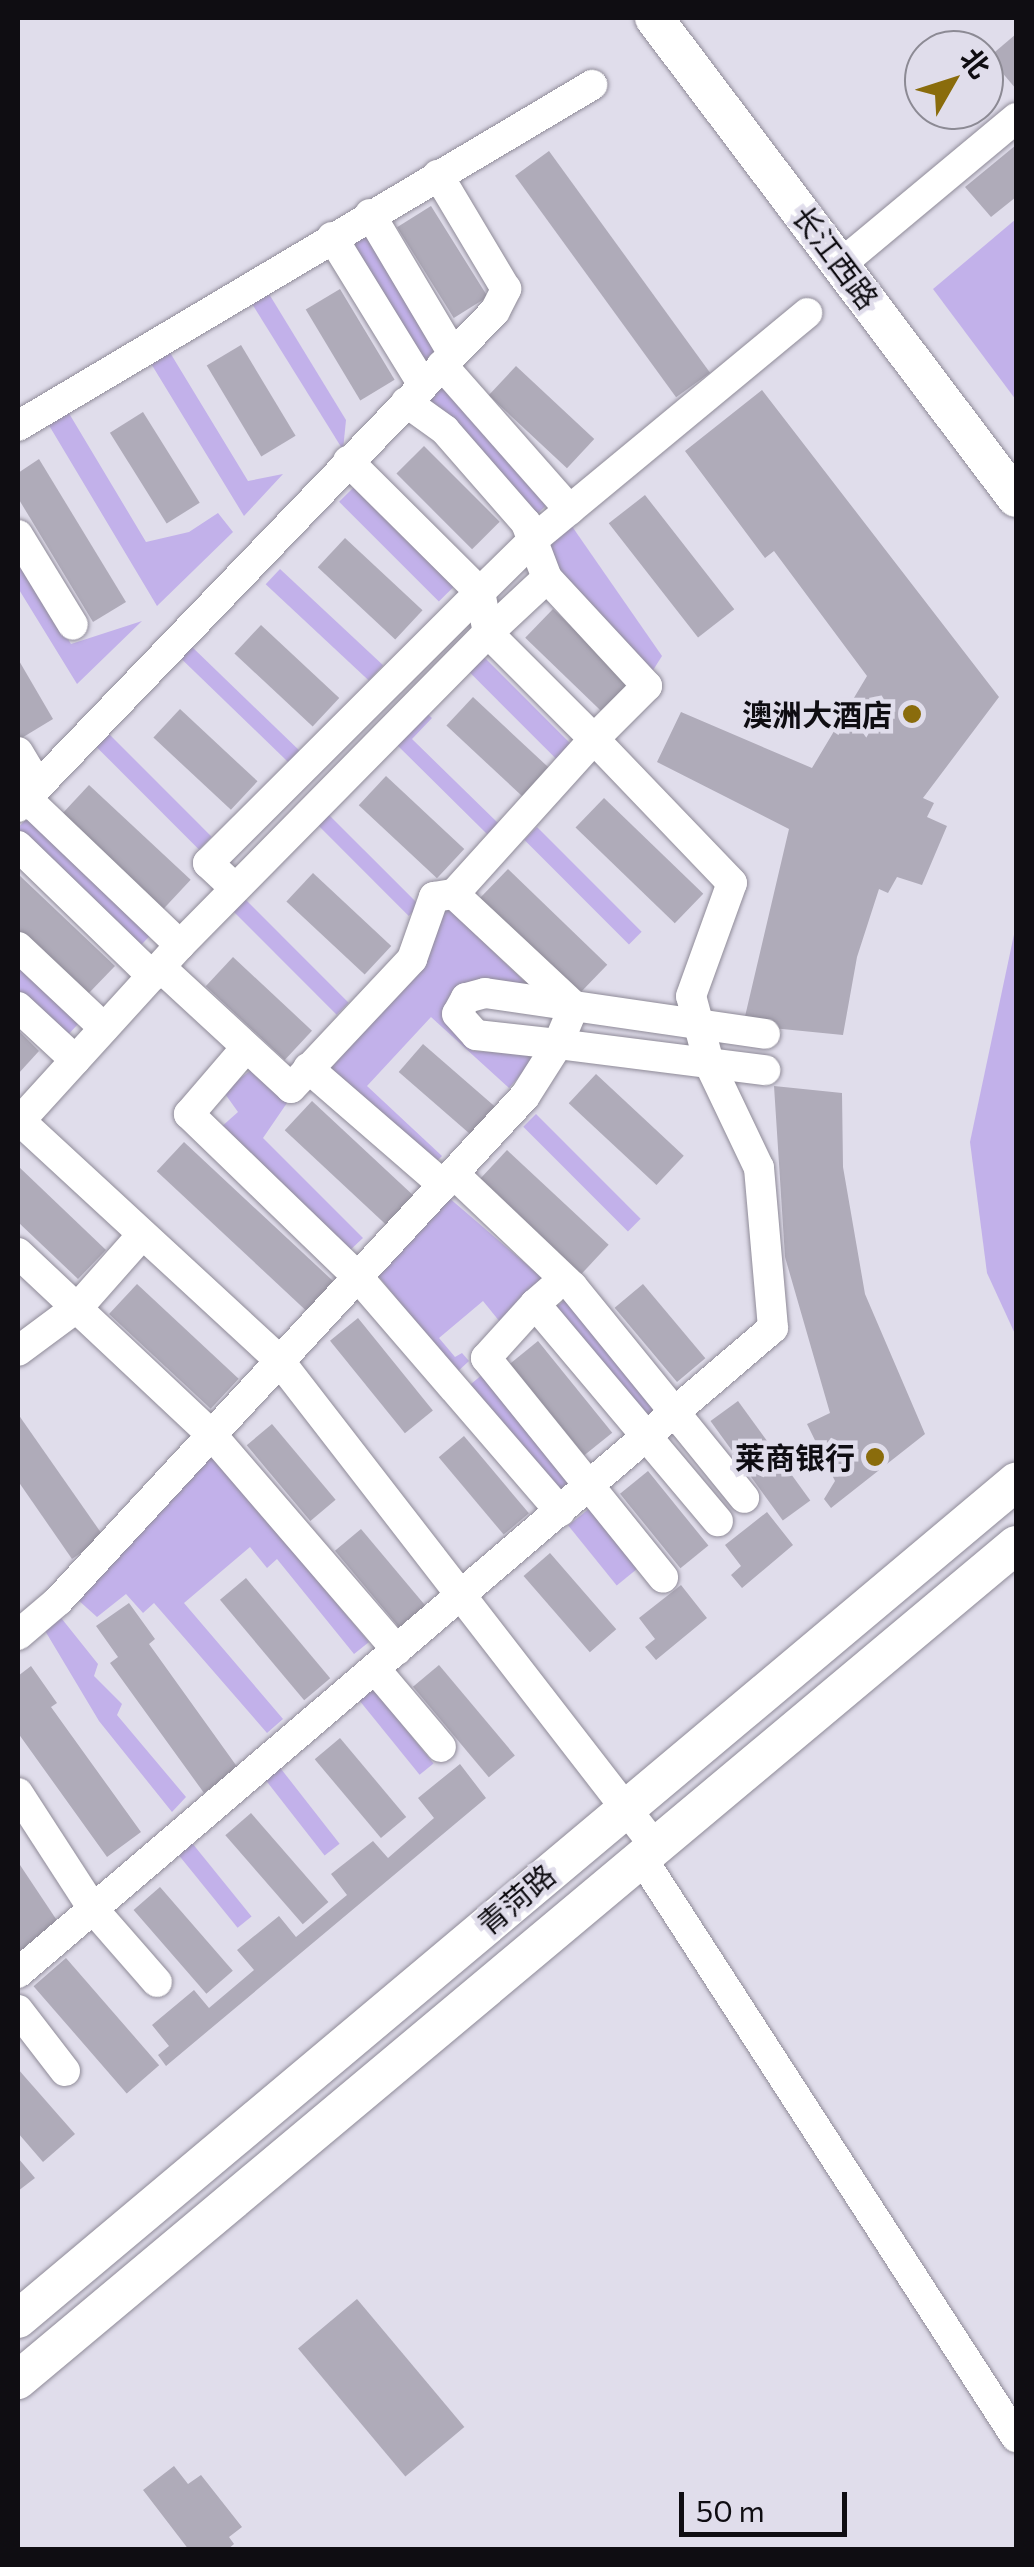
<!DOCTYPE html>
<meta charset="utf-8">
<style>
body{margin:0}
#map{position:relative;width:1034px;height:2567px;overflow:hidden;background:#e0ddeb;font-family:Commissioner,"Noto Sans SC",sans-serif}
div>[style]{position:absolute}
[style*='--x']{left:calc(var(--x)*1px);top:calc(var(--y)*1px);width:calc(var(--w)*1px);rotate:calc(var(--a)*1deg)}
.green>*{inset:0;background:#c2b1ea;transform-origin:0 0}
.building>*{inset:0;background:#afabb9;transform-origin:0 0}
.roads{filter:drop-shadow(0 0 2px #8f8b98) drop-shadow(0 0 2px #8f8b98)}
.minor>*{height:30px;margin:-15px;padding:0 15px;transform-origin:15px;border-radius:15px;background:#fff}
.major>*{height:38px;margin:-19px;padding:0 19px;transform-origin:19px;border-radius:19px;background:#fff}
.dots>*{width:28px;height:28px;translate:-50% -50%;box-sizing:border-box;border:5px solid #e0ddeb;border-radius:50%}
span{translate:-50% -50%;white-space:nowrap;text-align:center;line-height:1.15;-webkit-text-stroke:9px #e0ddeb;paint-order:stroke}
.street-label{font-size:30px;color:#0f0d12}
.poi-label{font-size:30px;color:#0f0d12;font-weight:700}
.right{translate:-100% -50%;text-align:right}
.frame{position:absolute;inset:0;border:20px solid #0f0d12;pointer-events:none}
.north{position:absolute;left:904px;top:30px;width:100px;height:100px;box-sizing:border-box;background:#e0ddeb;border:2px solid #8c8a94;border-radius:50%;rotate:51deg;font-size:28px;font-weight:700;line-height:40px;text-align:center;color:#0f0d12}
.north::after{content:'';display:block;margin:auto;width:35px;height:45px;background:#8a6c0c;clip-path:polygon(50% 0,100% 100%,50% 72%,0 100%)}
.scale{position:absolute;left:679px;top:2492px;width:168px;height:45px;box-sizing:border-box;border:5px solid #0f0d12;border-top:0;padding-left:12px;font-size:30px;line-height:35px;white-space:nowrap;color:#0f0d12;-webkit-text-stroke:8px #e0ddeb;paint-order:stroke}
</style>
<div id="map">
<div class="green">
<div style="clip-path:polygon(1016px 219px,1016px 400px,933px 289px)"></div>
<div style="left:367px;top:232px;width:141px;height:26px;rotate:59deg"></div>
<div style="clip-path:polygon(266px 289px,346px 420px,343px 450px,249px 299px)"></div>
<div style="clip-path:polygon(166px 346px,248px 481px,283px 474px,244px 516px,147px 357px)"></div>
<div style="left:445px;top:380px;width:161px;height:28px;rotate:48deg"></div>
<div style="clip-path:polygon(64px 405px,146px 542px,189px 532px,218px 513px,233px 532px,157px 606px,44px 417px)"></div>
<div style="left:354px;top:487px;width:141px;height:21px;rotate:45deg"></div>
<div style="clip-path:polygon(569px 522px,662px 656px,650px 675px,560px 581px,547px 540px)"></div>
<div style="clip-path:polygon(18px 558px,71px 644px,142px 621px,77px 684px,18px 588px)"></div>
<div style="left:280px;top:569px;width:141px;height:21px;rotate:43deg"></div>
<div style="left:189px;top:644px;width:156px;height:16px;rotate:44deg"></div>
<div style="left:478px;top:651px;width:142px;height:21px;rotate:45deg"></div>
<div style="clip-path:polygon(422px 709px,432px 718px,412px 739px,499px 824px,488px 835px,392px 740px)"></div>
<div style="left:107px;top:732px;width:148px;height:18px;rotate:45deg"></div>
<div style="left:326px;top:812px;width:132px;height:15px;rotate:45deg"></div>
<div style="left:28px;top:817px;width:170px;height:16px;rotate:43deg"></div>
<div style="left:537px;top:827px;width:148px;height:18px;rotate:45deg"></div>
<div style="left:244px;top:898px;width:148px;height:17px;rotate:45deg"></div>
<div style="clip-path:polygon(447px 907px,527px 984px,446px 1021px,473px 1051px,538px 1055px,509px 1088px,431px 1017px,367px 1086px,442px 1156px,435px 1163px,331px 1068px,419px 971px)"></div>
<div style="clip-path:polygon(1016px 925px,1016px 1336px,987px 1273px,970px 1142px)"></div>
<div style="clip-path:polygon(18px 965px,79px 1023px,64px 1039px,18px 994px)"></div>
<div style="clip-path:polygon(254px 1068px,289px 1100px,263px 1138px,363px 1238px,348px 1252px,220px 1128px,238px 1112px,223px 1091px)"></div>
<div style="left:536px;top:1114px;width:148px;height:18px;rotate:45deg"></div>
<div style="clip-path:polygon(448px 1197px,546px 1281px,500px 1322px,483px 1301px,439px 1338px,455px 1357px,462px 1353px,469px 1361px,455px 1374px,377px 1274px)"></div>
<div style="left:567px;top:1298px;width:147px;height:17px;rotate:49deg"></div>
<div style="left:483px;top:1374px;width:148px;height:18px;rotate:50deg"></div>
<div style="clip-path:polygon(210px 1453px,369px 1642px,354px 1654px,277px 1559px,267px 1568px,250px 1547px,184px 1603px,283px 1719px,267px 1733px,154px 1603px,143px 1613px,126px 1594px,97px 1617px,77px 1599px)"></div>
<div style="left:590px;top:1508px;width:77px;height:28px;rotate:51deg"></div>
<div style="clip-path:polygon(58px 1614px,98px 1664px,94px 1676px,122px 1704px,117px 1715px,186px 1797px,172px 1812px,99px 1721px,44px 1629px)"></div>
<div style="left:370px;top:1685px;width:101px;height:18px;rotate:51deg"></div>
<div style="left:278px;top:1765px;width:100px;height:19px;rotate:52deg"></div>
<div style="left:188px;top:1838px;width:101px;height:18px;rotate:51deg"></div>
</div>
<div class="building">
<div style="clip-path:polygon(1016px 34px,1016px 89px,989px 57px)"></div>
<div style="clip-path:polygon(1016px 145px,1016px 197px,991px 217px,965px 187px)"></div>
<div style="left:549px;top:151px;width:274px;height:42px;rotate:54deg"></div>
<div style="left:431px;top:206px;width:107px;height:40px;rotate:58deg"></div>
<div style="left:340px;top:289px;width:106px;height:40px;rotate:59deg"></div>
<div style="left:241px;top:345px;width:106px;height:40px;rotate:59deg"></div>
<div style="left:516px;top:366px;width:107px;height:40px;rotate:43deg"></div>
<div style="clip-path:polygon(762px 390px,999px 697px,923px 798px,934px 803px,927px 817px,947px 826px,922px 885px,897px 877px,888px 893px,879px 889px,857px 957px,843px 1035px,743px 1025px,789px 829px,657px 762px,681px 712px,812px 768px,867px 676px,774px 551px,765px 558px,685px 451px)"></div>
<div style="left:143px;top:412px;width:107px;height:39px;rotate:58deg"></div>
<div style="left:424px;top:446px;width:107px;height:39px;rotate:45deg"></div>
<div style="clip-path:polygon(39px 459px,126px 602px,93px 622px,18px 498px,18px 473px)"></div>
<div style="left:645px;top:495px;width:145px;height:46px;rotate:52deg"></div>
<div style="left:345px;top:538px;width:106px;height:40px;rotate:43deg"></div>
<div style="left:553px;top:609px;width:107px;height:40px;rotate:44deg"></div>
<div style="left:261px;top:625px;width:107px;height:39px;rotate:43deg"></div>
<div style="clip-path:polygon(18px 659px,53px 719px,20px 739px,18px 734px)"></div>
<div style="left:473px;top:697px;width:106px;height:39px;rotate:43deg"></div>
<div style="left:180px;top:709px;width:106px;height:39px;rotate:43deg"></div>
<div style="left:386px;top:776px;width:107px;height:40px;rotate:43deg"></div>
<div style="left:89px;top:785px;width:139px;height:40px;rotate:43deg"></div>
<div style="left:604px;top:798px;width:138px;height:41px;rotate:44deg"></div>
<div style="left:508px;top:869px;width:138px;height:41px;rotate:44deg"></div>
<div style="left:313px;top:873px;width:107px;height:39px;rotate:43deg"></div>
<div style="clip-path:polygon(18px 874px,115px 966px,87px 995px,18px 930px)"></div>
<div style="left:233px;top:957px;width:108px;height:40px;rotate:43deg"></div>
<div style="clip-path:polygon(18px 1030px,39px 1051px,18px 1074px)"></div>
<div style="left:423px;top:1044px;width:96px;height:37px;rotate:41deg"></div>
<div style="left:596px;top:1074px;width:120px;height:40px;rotate:43deg"></div>
<div style="clip-path:polygon(774px 1086px,842px 1093px,843px 1167px,865px 1294px,925px 1434px,831px 1508px,824px 1499px,835px 1481px,807px 1424px,830px 1413px,785px 1257px)"></div>
<div style="left:312px;top:1101px;width:139px;height:40px;rotate:43deg"></div>
<div style="left:184px;top:1142px;width:207px;height:40px;rotate:43deg"></div>
<div style="left:507px;top:1150px;width:139px;height:41px;rotate:43deg"></div>
<div style="clip-path:polygon(18px 1166px,106px 1250px,78px 1279px,18px 1222px)"></div>
<div style="left:137px;top:1284px;width:139px;height:41px;rotate:43deg"></div>
<div style="left:643px;top:1284px;width:97px;height:37px;rotate:50deg"></div>
<div style="left:358px;top:1318px;width:119px;height:36px;rotate:51deg"></div>
<div style="left:538px;top:1341px;width:118px;height:36px;rotate:51deg"></div>
<div style="left:738px;top:1401px;width:123px;height:34px;rotate:54deg"></div>
<div style="clip-path:polygon(18px 1414px,104px 1537px,72px 1559px,18px 1481px)"></div>
<div style="left:272px;top:1424px;width:99px;height:33px;rotate:50deg"></div>
<div style="left:464px;top:1436px;width:101px;height:33px;rotate:50deg"></div>
<div style="left:648px;top:1471px;width:96px;height:36px;rotate:51deg"></div>
<div style="clip-path:polygon(767px 1512px,793px 1545px,742px 1588px,731px 1575px,741px 1566px,725px 1545px)"></div>
<div style="left:361px;top:1529px;width:100px;height:34px;rotate:50deg"></div>
<div style="left:550px;top:1553px;width:101px;height:35px;rotate:49deg"></div>
<div style="left:246px;top:1578px;width:131px;height:34px;rotate:50deg"></div>
<div style="clip-path:polygon(681px 1585px,707px 1618px,656px 1660px,645px 1647px,655px 1639px,639px 1618px)"></div>
<div style="clip-path:polygon(129px 1603px,155px 1639px,149px 1644px,238px 1768px,204px 1793px,110px 1663px,118px 1657px,96px 1626px)"></div>
<div style="left:439px;top:1665px;width:118px;height:34px;rotate:50deg"></div>
<div style="clip-path:polygon(31px 1666px,57px 1703px,51px 1707px,141px 1832px,107px 1857px,18px 1733px,18px 1676px)"></div>
<div style="left:340px;top:1738px;width:103px;height:33px;rotate:50deg"></div>
<div style="clip-path:polygon(460px 1764px,486px 1798px,166px 2066px,158px 2055px,169px 2046px,152px 2025px,194px 1990px,209px 2008px,254px 1970px,237px 1950px,279px 1916px,296px 1937px,347px 1895px,331px 1874px,373px 1841px,388px 1858px,434px 1818px,418px 1798px)"></div>
<div style="left:251px;top:1813px;width:118px;height:34px;rotate:49deg"></div>
<div style="clip-path:polygon(18px 1862px,60px 1925px,18px 1953px)"></div>
<div style="left:160px;top:1887px;width:111px;height:35px;rotate:49deg"></div>
<div style="left:66px;top:1958px;width:142px;height:43px;rotate:49deg"></div>
<div style="clip-path:polygon(18px 2069px,75px 2134px,43px 2162px,18px 2133px)"></div>
<div style="clip-path:polygon(18px 2158px,35px 2178px,18px 2191px)"></div>
<div style="left:357px;top:2299px;width:167px;height:77px;rotate:50deg"></div>
<div style="clip-path:polygon(174px 2466px,188px 2484px,201px 2475px,242px 2527px,229px 2537px,234px 2544px,227px 2550px,189px 2550px,143px 2490px)"></div>
</div>
<div class="roads">
<div class="minor">
<div style="--x:370;--y:214;--w:163;--a:59.3"></div>
<div style="--x:332;--y:237;--w:174;--a:58.4"></div>
<div style="--x:841;--y:264;--w:228;--a:-39.8"></div>
<div style="--x:442;--y:365;--w:193;--a:48.6"></div>
<div style="--x:18;--y:426;--w:668;--a:-30.71"></div>
<div style="--x:348;--y:461;--w:186;--a:44.8"></div>
<div style="--x:480;--y:592;--w:74;--a:-44.5"></div>
<div style="--x:533;--y:540;--w:356;--a:-39.6"></div>
<div style="--x:18;--y:535;--w:105;--a:58.6"></div>
<div style="--x:547;--y:578;--w:81;--a:137"></div>
<div style="--x:488;--y:633;--w:150;--a:45"></div>
<div style="--x:594;--y:739;--w:209;--a:132.1"></div>
<div style="--x:454;--y:894;--w:164;--a:43"></div>
<div style="--x:574;--y:1006;--w:193;--a:8.3"></div>
<div style="--x:18;--y:752;--w:39;--a:59"></div>
<div style="--x:26;--y:798;--w:213;--a:43.7"></div>
<div style="--x:18;--y:807;--w:688;--a:-46.12"></div>
<div style="--x:495;--y:311;--w:25;--a:-63"></div>
<div style="--x:506;--y:289;--w:133;--a:-120.8"></div>
<div style="--x:18;--y:846;--w:187;--a:44.1"></div>
<div style="--x:18;--y:947;--w:118;--a:43.3"></div>
<div style="--x:160;--y:967;--w:178;--a:42.7"></div>
<div style="--x:291;--y:1088;--w:177;--a:-46.8"></div>
<div style="--x:412;--y:959;--w:66;--a:-70.5"></div>
<div style="--x:434;--y:897;--w:20;--a:-9"></div>
<div style="--x:18;--y:1007;--w:78;--a:42.9"></div>
<div style="--x:245;--y:1049;--w:86;--a:130.7"></div>
<div style="--x:189;--y:1114;--w:233;--a:44"></div>
<div style="--x:357;--y:1276;--w:311;--a:49.2"></div>
<div style="--x:308;--y:1068;--w:179;--a:40.9"></div>
<div style="--x:18;--y:1119;--w:354;--a:42.7"></div>
<div style="--x:278;--y:1359;--w:614;--a:52.27"></div>
<div style="--x:18;--y:1123;--w:241;--a:-47.7"></div>
<div style="--x:180;--y:945;--w:438;--a:-45.4"></div>
<div style="--x:488;--y:633;--w:42;--a:-101"></div>
<div style="--x:480;--y:592;--w:384;--a:135.1"></div>
<div style="--x:208;--y:863;--w:37;--a:43"></div>
<div style="--x:454;--y:1174;--w:163;--a:43.5"></div>
<div style="--x:572;--y:1286;--w:273;--a:50.9"></div>
<div style="--x:18;--y:1253;--w:265;--a:43.2"></div>
<div style="--x:211;--y:1434;--w:285;--a:49.3"></div>
<div style="--x:551;--y:1290;--w:21;--a:139"></div>
<div style="--x:535;--y:1304;--w:284;--a:49.9"></div>
<div style="--x:535;--y:1304;--w:73;--a:132.2"></div>
<div style="--x:486;--y:1358;--w:282;--a:51.1"></div>
<div style="--x:18;--y:1351;--w:77;--a:-36.6"></div>
<div style="--x:80;--y:1305;--w:92;--a:-48.5"></div>
<div style="--x:18;--y:1635;--w:52;--a:-40.4"></div>
<div style="--x:58;--y:1601;--w:688;--a:-47.24"></div>
<div style="--x:525;--y:1096;--w:62;--a:-57.6"></div>
<div style="--x:558;--y:1044;--w:41;--a:-67.2"></div>
<div style="--x:574;--y:1006;--w:90;--a:-171.7"></div>
<div style="--x:485;--y:993;--w:20;--a:165"></div>
<div style="--x:466;--y:998;--w:18;--a:119"></div>
<div style="--x:457;--y:1014;--w:28;--a:48"></div>
<div style="--x:476;--y:1035;--w:82;--a:6.3"></div>
<div style="--x:558;--y:1044;--w:209;--a:7.2"></div>
<div style="--x:375;--y:1669;--w:102;--a:49.8"></div>
<div style="--x:18;--y:1793;--w:138;--a:57.1"></div>
<div style="--x:93;--y:1909;--w:97;--a:48.8"></div>
<div style="--x:641;--y:1857;--w:691;--a:57.12"></div>
<div style="--x:18;--y:1973;--w:993;--a:-40.51"></div>
<div style="--x:773;--y:1328;--w:161;--a:-95"></div>
<div style="--x:759;--y:1168;--w:116;--a:-115.5"></div>
<div style="--x:709;--y:1063;--w:69;--a:-105"></div>
<div style="--x:691;--y:996;--w:120;--a:-70.1"></div>
<div style="--x:732;--y:883;--w:199;--a:-133.8"></div>
<div style="--x:594;--y:739;--w:75;--a:-45"></div>
<div style="--x:647;--y:686;--w:147;--a:-132.8"></div>
<div style="--x:547;--y:578;--w:59;--a:-110.9"></div>
<div style="--x:526;--y:523;--w:123;--a:-131.1"></div>
<div style="--x:445;--y:430;--w:48;--a:-144.3"></div>
<div style="--x:18;--y:2010;--w:77;--a:52.4"></div>
</div>
<div class="major">
<div style="--x:654;--y:18;--w:601;--a:52.98"></div>
<div style="--x:18;--y:2319;--w:1303;--a:-39.99"></div>
<div style="--x:18;--y:2380;--w:1301;--a:-39.92"></div>
</div>
</div>
<div class="dots">
<div style="left:912px;top:714px;background:#8a6c0c"></div>
<div style="left:875px;top:1457px;background:#8a6c0c"></div>
</div>
<div class="street-label">
<span style="left:836px;top:257px;rotate:53deg">长江西路</span>
<span style="left:516px;top:1899px;rotate:-40deg">青菏路</span>
</div>
<div class="poi-label">
<span class="right" style="left:892px;top:714px">澳洲大酒店</span>
<span class="right" style="left:855px;top:1457px">莱商银行</span>
</div>
<div class="frame"></div>
<div class="north">北</div>
<div class="scale">50 m</div>
</div>
